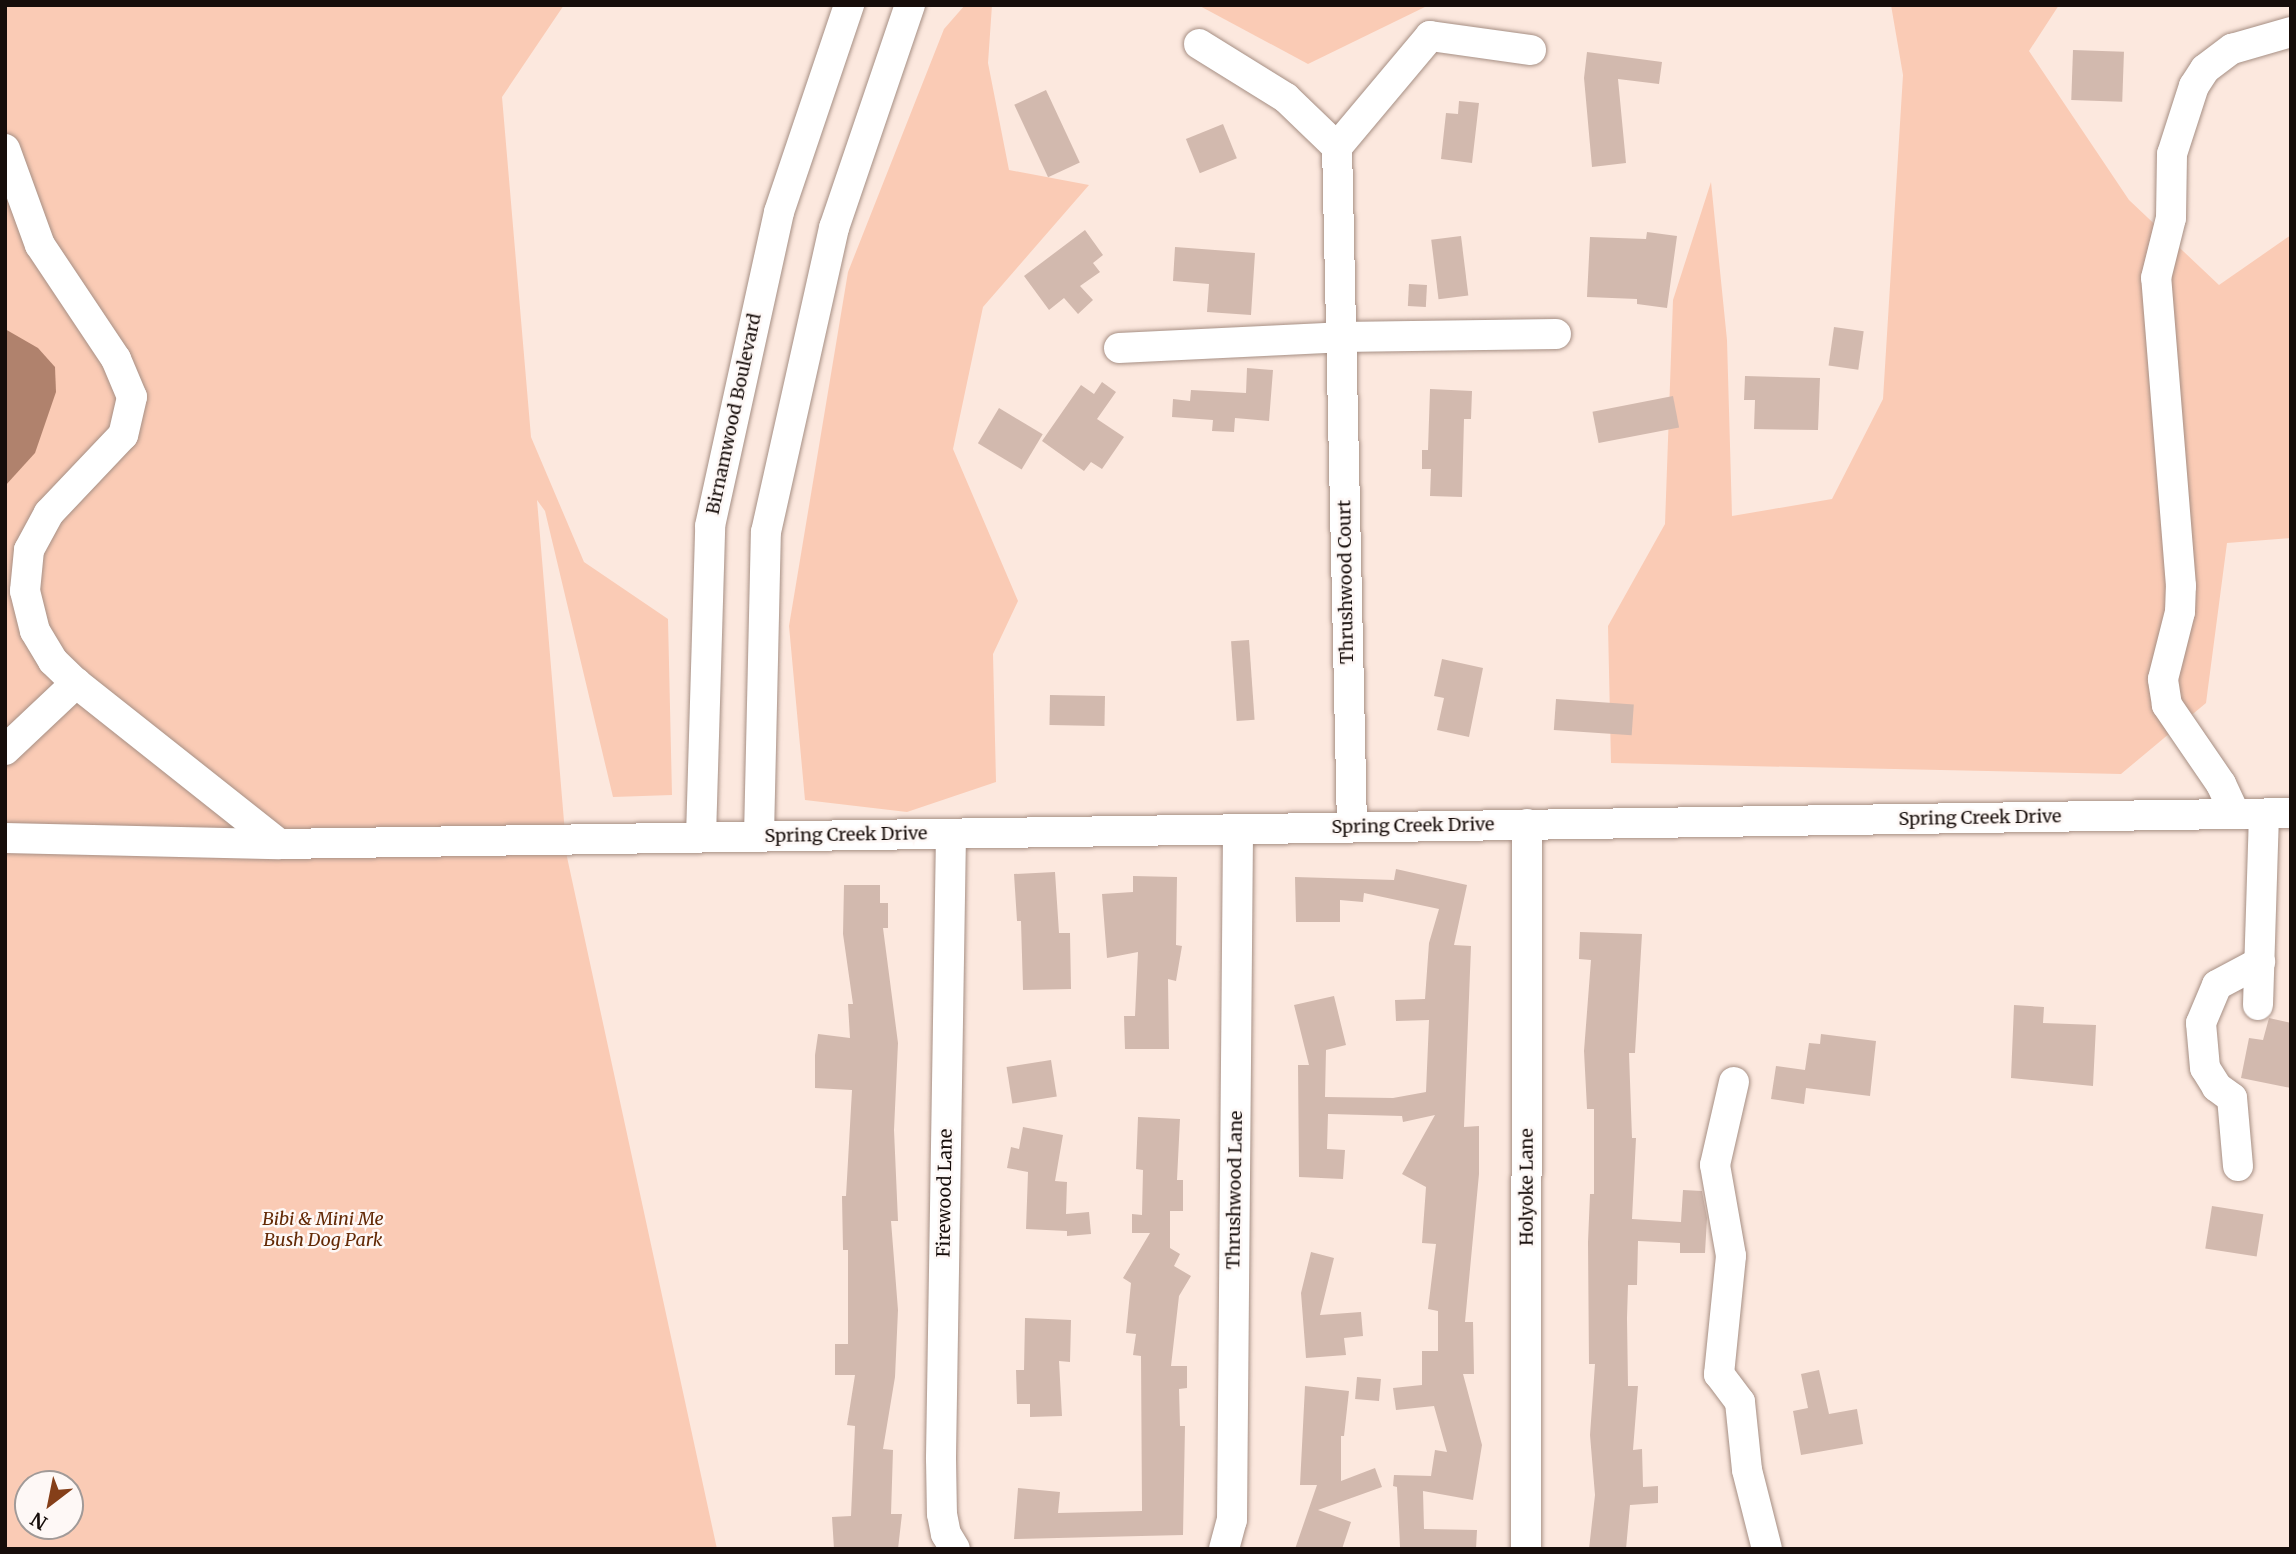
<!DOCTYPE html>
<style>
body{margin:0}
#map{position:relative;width:2296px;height:1554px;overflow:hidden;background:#fce8de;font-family:Merriweather,serif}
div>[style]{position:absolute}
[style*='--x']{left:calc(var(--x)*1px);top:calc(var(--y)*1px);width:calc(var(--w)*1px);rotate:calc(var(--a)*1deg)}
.green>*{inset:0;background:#facbb5}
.water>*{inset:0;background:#b0826d}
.building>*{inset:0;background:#d2b9ae;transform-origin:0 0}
.roads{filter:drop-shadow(0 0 2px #a68f84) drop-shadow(0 0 2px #a68f84)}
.minor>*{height:30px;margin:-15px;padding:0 15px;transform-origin:15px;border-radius:15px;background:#fff}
span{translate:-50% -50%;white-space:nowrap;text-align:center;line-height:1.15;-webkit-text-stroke:5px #fef8f6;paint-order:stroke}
.street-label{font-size:18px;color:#160d0a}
.park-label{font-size:18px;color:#632905;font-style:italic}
.frame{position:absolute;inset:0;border:7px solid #160d0a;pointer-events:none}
.north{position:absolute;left:14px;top:1470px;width:70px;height:70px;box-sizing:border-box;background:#fef8f6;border:2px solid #a19a98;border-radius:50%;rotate:212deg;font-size:19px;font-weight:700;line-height:28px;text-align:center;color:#160d0a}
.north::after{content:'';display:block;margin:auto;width:24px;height:32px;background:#853f19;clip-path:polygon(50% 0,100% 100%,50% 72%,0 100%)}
</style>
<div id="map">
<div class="green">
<div style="clip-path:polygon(evenodd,5px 5px,564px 5px,502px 97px,531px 437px,584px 562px,668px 619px,672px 795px,613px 797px,545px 511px,537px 500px,567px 857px,717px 1549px,5px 1549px,5px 5px,28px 1484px,70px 1484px,70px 1526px,28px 1526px,28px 1484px)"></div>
<div style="clip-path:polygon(965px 5px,992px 5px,988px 63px,1009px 170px,1089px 185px,983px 307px,953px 449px,1018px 601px,993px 654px,996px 782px,907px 812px,805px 800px,789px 626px,848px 272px,944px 29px)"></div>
<div style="clip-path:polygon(1198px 5px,1429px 5px,1308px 64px)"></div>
<div style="clip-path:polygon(1891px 5px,2059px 5px,2029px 51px,2129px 200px,2219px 285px,2291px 235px,2291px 538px,2227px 543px,2206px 703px,2121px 774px,1611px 763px,1608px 626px,1665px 524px,1673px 300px,1711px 182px,1727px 340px,1732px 516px,1832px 499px,1883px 399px,1903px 75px)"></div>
</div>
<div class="water">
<div style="clip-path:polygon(5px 329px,38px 348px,55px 367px,56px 392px,35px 453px,5px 486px)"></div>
</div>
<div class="building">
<div style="left:2073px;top:50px;width:51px;height:50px;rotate:2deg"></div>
<div style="clip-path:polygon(1587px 52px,1662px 62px,1659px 84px,1618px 79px,1626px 163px,1592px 167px,1584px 78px)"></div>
<div style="left:1046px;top:90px;width:80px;height:35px;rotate:65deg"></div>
<div style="clip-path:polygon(1459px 101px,1479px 103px,1472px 163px,1441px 159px,1446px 113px,1458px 114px)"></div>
<div style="left:1223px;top:124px;width:37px;height:40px;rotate:68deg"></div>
<div style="clip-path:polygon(1085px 230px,1103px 255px,1093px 263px,1100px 272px,1080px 286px,1093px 300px,1078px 314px,1064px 298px,1049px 310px,1024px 276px)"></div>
<div style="clip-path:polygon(1647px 232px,1677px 236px,1667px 308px,1637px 304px,1637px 299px,1587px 297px,1590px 237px,1646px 239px)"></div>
<div style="left:1461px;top:236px;width:60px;height:30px;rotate:83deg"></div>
<div style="clip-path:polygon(1175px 247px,1255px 253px,1251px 315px,1207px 312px,1209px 284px,1173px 281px)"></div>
<div style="left:1409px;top:284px;width:18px;height:22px;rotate:3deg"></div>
<div style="left:1834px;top:327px;width:30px;height:39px;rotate:8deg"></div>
<div style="clip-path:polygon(1247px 368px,1273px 370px,1269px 421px,1235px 418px,1234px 432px,1212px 431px,1213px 420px,1172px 417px,1173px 399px,1190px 401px,1191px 390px,1246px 393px)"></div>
<div style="clip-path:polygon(1745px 376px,1820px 378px,1818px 430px,1754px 429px,1755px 400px,1744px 400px)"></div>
<div style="clip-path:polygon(1102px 382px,1116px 392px,1097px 419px,1124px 437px,1102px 469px,1091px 462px,1084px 471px,1042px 441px,1081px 385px,1094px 394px)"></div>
<div style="clip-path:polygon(1430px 389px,1472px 391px,1471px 419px,1464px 419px,1462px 497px,1430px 496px,1431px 469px,1422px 469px,1422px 450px,1428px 450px)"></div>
<div style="left:1673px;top:396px;width:32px;height:82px;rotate:79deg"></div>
<div style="left:999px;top:408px;width:51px;height:41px;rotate:31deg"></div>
<div style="left:1249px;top:640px;width:80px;height:18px;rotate:86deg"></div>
<div style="clip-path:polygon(1442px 659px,1483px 668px,1469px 737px,1437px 730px,1444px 698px,1434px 696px)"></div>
<div style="left:1050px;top:695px;width:55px;height:30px;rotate:1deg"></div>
<div style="left:1556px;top:699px;width:78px;height:31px;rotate:4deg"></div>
<div style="clip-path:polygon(1396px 869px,1467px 885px,1454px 945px,1471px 946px,1464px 1127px,1479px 1126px,1479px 1174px,1465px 1322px,1473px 1322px,1474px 1374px,1463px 1374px,1482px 1445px,1473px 1500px,1423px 1491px,1424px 1529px,1477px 1530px,1476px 1549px,1400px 1547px,1397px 1487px,1393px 1486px,1394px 1475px,1431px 1476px,1435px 1450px,1447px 1452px,1434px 1406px,1396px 1410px,1393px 1388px,1422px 1385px,1422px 1351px,1438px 1351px,1438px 1311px,1428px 1309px,1436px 1244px,1422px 1243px,1426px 1187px,1402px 1174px,1435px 1115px,1403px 1122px,1402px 1116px,1328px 1114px,1327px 1149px,1345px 1150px,1343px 1179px,1299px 1177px,1298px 1065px,1309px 1065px,1294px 1005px,1334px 996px,1346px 1045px,1326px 1050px,1325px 1097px,1393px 1098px,1426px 1092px,1429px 1020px,1396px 1021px,1395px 1000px,1425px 999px,1429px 943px,1439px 909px,1364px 893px,1363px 902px,1340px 900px,1340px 922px,1296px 922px,1295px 877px,1394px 880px)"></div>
<div style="clip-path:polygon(1055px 872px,1059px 933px,1070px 933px,1071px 989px,1023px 990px,1021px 921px,1017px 921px,1014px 874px)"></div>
<div style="clip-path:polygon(1133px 876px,1177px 877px,1176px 945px,1182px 946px,1176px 981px,1168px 979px,1169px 1049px,1125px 1049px,1124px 1016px,1135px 1016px,1138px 952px,1107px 958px,1102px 894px,1133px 892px)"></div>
<div style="clip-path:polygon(844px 885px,880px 885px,880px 903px,888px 903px,888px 928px,883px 928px,898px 1043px,894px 1130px,898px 1221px,891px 1221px,898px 1310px,895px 1377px,883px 1449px,893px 1450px,891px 1514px,902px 1514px,898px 1549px,834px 1549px,832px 1517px,851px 1516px,855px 1426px,847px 1425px,855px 1375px,835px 1375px,835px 1344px,848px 1344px,848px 1250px,843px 1250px,842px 1196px,846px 1196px,852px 1090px,815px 1088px,815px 1055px,818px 1034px,850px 1038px,848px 1004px,853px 1004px,843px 934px)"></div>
<div style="clip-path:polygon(1580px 932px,1642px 934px,1635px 1053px,1629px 1053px,1632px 1138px,1636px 1138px,1632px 1219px,1681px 1222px,1683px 1190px,1702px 1191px,1707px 1218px,1705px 1253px,1680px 1253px,1680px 1243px,1638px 1241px,1637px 1285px,1628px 1285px,1627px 1318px,1628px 1386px,1638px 1386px,1633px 1450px,1642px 1449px,1643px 1487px,1658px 1486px,1658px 1503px,1630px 1505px,1626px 1549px,1589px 1549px,1595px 1495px,1590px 1435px,1595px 1364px,1589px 1364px,1588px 1242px,1590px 1194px,1594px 1194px,1594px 1109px,1587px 1109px,1584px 1051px,1591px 960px,1579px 959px)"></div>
<div style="clip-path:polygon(2014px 1005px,2044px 1007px,2043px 1023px,2096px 1025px,2093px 1086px,2011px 1078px)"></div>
<div style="clip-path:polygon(2269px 1018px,2291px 1023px,2291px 1088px,2241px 1078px,2249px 1038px,2263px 1040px)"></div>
<div style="clip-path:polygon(1821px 1034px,1876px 1041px,1870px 1096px,1806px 1088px,1804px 1104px,1771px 1099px,1776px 1066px,1805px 1070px,1809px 1043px,1820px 1044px)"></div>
<div style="left:1051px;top:1060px;width:37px;height:45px;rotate:81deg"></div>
<div style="clip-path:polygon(1138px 1117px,1180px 1119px,1177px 1180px,1183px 1180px,1183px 1211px,1170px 1211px,1170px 1248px,1180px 1254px,1174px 1266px,1191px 1276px,1179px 1296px,1171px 1366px,1187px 1366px,1187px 1388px,1179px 1389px,1180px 1426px,1185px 1426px,1183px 1535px,1014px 1539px,1018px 1488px,1060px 1492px,1058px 1513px,1142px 1511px,1141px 1356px,1133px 1355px,1136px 1334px,1126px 1333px,1131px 1283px,1123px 1278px,1150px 1233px,1132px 1233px,1132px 1214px,1142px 1215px,1143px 1170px,1136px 1169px)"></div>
<div style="clip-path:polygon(1023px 1127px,1063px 1135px,1055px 1181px,1067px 1182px,1066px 1214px,1089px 1212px,1091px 1234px,1067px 1236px,1067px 1231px,1026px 1229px,1028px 1172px,1007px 1168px,1011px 1147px,1019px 1149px)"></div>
<div style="left:2212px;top:1206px;width:52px;height:43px;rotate:9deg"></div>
<div style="clip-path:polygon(1311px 1252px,1334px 1258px,1320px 1315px,1361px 1312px,1363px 1336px,1344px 1338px,1346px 1355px,1306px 1358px,1301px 1293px)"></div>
<div style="clip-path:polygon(1025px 1318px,1071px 1320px,1070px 1362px,1059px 1361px,1062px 1416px,1030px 1417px,1030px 1404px,1017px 1404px,1016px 1370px,1024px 1370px)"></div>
<div style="clip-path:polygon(1819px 1370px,1829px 1414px,1857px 1409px,1863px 1444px,1801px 1455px,1793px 1411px,1808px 1408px,1801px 1374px)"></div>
<div style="left:1357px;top:1377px;width:24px;height:22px;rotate:5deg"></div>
<div style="clip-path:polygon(1305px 1386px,1349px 1391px,1344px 1436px,1341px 1436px,1341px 1481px,1375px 1468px,1382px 1487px,1318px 1510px,1351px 1522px,1342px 1549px,1295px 1549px,1317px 1485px,1300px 1485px)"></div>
</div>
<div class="roads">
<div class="minor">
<div style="--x:1199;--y:44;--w:102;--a:31.8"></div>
<div style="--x:1286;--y:98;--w:71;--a:43.9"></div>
<div style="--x:5;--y:149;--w:102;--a:70"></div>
<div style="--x:40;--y:245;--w:137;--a:56.3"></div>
<div style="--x:116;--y:359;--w:41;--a:67.2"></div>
<div style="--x:132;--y:397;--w:39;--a:103"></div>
<div style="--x:123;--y:435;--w:108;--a:133.5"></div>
<div style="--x:49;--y:513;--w:42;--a:118.4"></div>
<div style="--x:29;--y:550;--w:41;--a:95.6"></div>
<div style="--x:25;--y:591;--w:41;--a:76"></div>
<div style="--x:35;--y:631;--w:35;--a:59"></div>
<div style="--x:53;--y:661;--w:32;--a:44"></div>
<div style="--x:76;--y:683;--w:259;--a:38.4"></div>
<div style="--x:1119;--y:348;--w:222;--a:-2.8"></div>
<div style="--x:1341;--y:337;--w:215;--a:-0.8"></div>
<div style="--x:5;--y:750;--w:98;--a:-43.3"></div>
<div style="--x:2235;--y:814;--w:33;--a:-115"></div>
<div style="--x:2221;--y:784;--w:96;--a:-124.4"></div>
<div style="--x:2167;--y:705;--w:26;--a:-99"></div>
<div style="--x:2163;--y:679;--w:69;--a:-75.8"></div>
<div style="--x:2180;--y:612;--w:26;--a:-88"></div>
<div style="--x:2181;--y:586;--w:309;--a:-94.6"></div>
<div style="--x:2156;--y:278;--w:62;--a:-76"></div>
<div style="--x:2171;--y:218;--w:64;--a:-89.1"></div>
<div style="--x:2172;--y:154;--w:71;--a:-72.1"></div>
<div style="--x:2194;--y:86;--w:20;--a:-57"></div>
<div style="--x:2205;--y:69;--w:34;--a:-37"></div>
<div style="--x:2232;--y:49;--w:61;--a:-16.1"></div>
<div style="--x:1352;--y:827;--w:680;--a:-91.26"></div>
<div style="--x:1337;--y:147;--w:145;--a:-50"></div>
<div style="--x:1430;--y:36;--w:102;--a:7.9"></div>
<div style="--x:951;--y:834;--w:625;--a:90.92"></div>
<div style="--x:941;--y:1459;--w:55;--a:89"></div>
<div style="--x:942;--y:1514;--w:20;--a:79"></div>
<div style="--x:946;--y:1534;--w:17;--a:59"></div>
<div style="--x:759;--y:836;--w:304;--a:-88.7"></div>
<div style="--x:766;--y:532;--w:312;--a:-77.4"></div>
<div style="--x:834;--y:228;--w:236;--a:-71.2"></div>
<div style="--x:701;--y:837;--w:311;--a:-88.3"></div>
<div style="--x:710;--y:526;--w:321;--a:-77.6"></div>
<div style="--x:779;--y:212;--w:219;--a:-71.3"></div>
<div style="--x:5;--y:838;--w:274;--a:1.3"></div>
<div style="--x:279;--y:844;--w:2012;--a:-0.88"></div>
<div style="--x:2258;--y:1005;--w:191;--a:-88.2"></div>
<div style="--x:1734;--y:1082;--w:85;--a:102.9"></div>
<div style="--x:1715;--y:1165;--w:92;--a:80"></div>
<div style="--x:1731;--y:1256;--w:119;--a:95.8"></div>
<div style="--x:1719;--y:1374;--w:35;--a:53"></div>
<div style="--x:1740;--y:1402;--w:68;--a:84.1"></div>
<div style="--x:1747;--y:1470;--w:81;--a:75.8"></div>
<div style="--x:2238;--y:1166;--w:68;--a:-95"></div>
<div style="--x:2232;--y:1098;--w:19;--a:-144"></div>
<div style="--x:2217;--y:1087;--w:22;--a:-122"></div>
<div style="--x:2205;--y:1068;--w:45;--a:-95.1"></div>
<div style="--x:2201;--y:1023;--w:41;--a:-67.2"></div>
<div style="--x:2217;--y:985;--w:49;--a:-28.1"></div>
<div style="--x:1224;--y:1549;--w:30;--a:-75"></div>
<div style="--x:1232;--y:1520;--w:690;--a:-89.5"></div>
<div style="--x:1526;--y:1549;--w:725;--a:-89.92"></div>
</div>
</div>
<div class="street-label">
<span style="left:734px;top:414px;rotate:-78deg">Birnamwood Boulevard</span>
<span style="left:1346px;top:582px;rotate:-91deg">Thrushwood Court</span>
<span style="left:1980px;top:818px;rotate:-1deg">Spring Creek Drive</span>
<span style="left:1413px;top:826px;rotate:-1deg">Spring Creek Drive</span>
<span style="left:846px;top:835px;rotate:-1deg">Spring Creek Drive</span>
<span style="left:1527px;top:1187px;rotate:-90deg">Holyoke Lane</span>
<span style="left:1235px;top:1190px;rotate:-89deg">Thrushwood Lane</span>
<span style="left:945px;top:1193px;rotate:-89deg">Firewood Lane</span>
</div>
<div class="park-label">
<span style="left:323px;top:1230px">Bibi &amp; Mini Me<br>Bush Dog Park</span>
</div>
<div class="frame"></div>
<div class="north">N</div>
</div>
